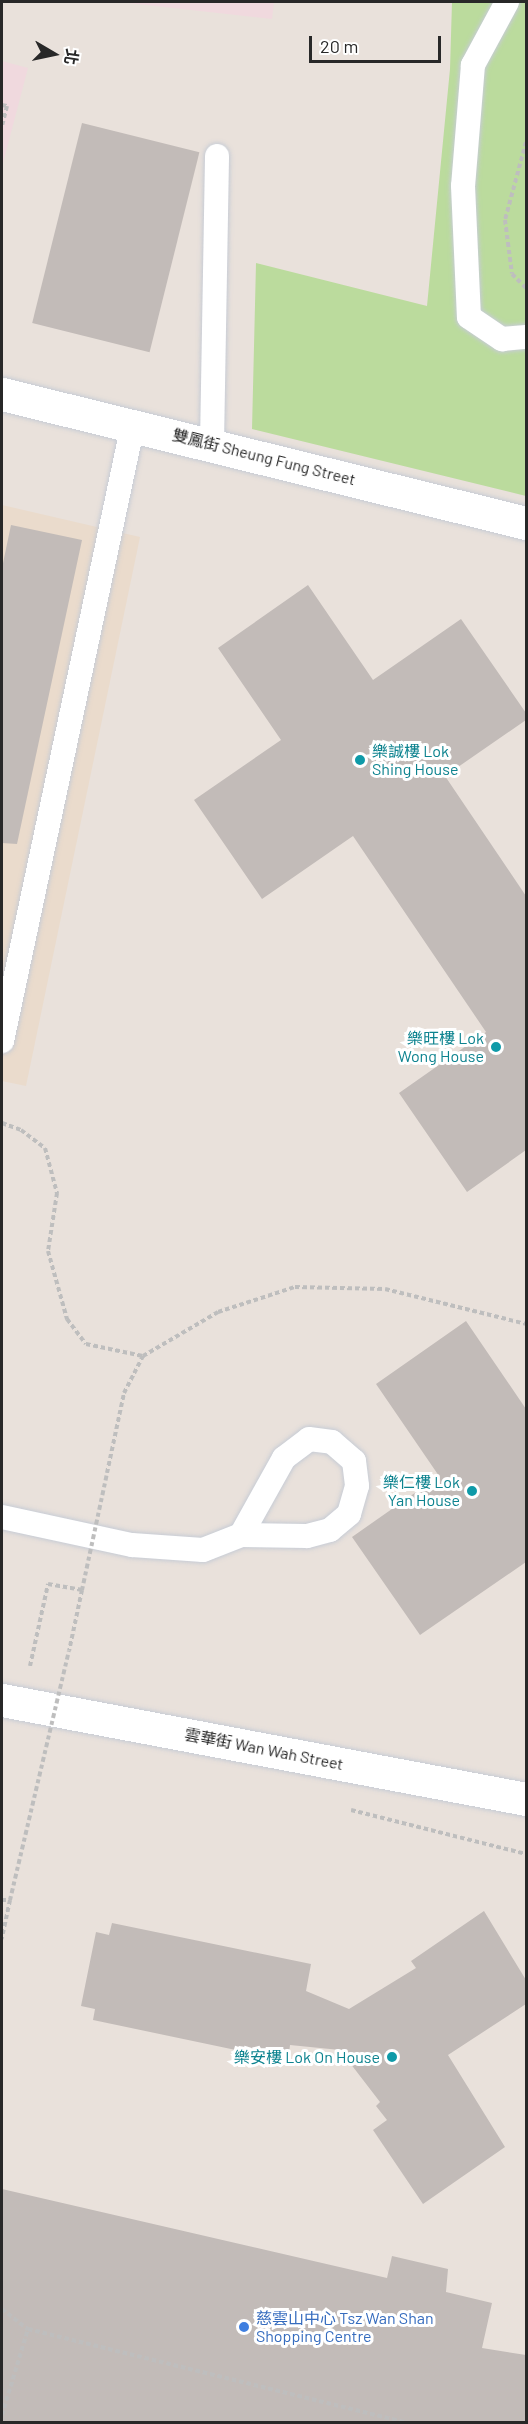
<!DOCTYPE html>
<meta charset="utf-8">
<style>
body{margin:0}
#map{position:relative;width:528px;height:2424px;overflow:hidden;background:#e9e1db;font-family:Barlow,"Noto Sans TC",sans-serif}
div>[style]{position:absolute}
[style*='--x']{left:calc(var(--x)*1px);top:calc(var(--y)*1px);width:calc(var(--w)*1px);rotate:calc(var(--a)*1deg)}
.education>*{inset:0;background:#eadbcc}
.medical>*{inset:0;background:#f0d9de}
.green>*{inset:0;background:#bbdb9d}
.building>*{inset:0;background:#c2bbb8;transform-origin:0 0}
.path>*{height:4px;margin-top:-2px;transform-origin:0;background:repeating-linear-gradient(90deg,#bebebe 0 4.5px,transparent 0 7.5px)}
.roads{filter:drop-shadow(0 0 2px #c7ccd5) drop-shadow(0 0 2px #c7ccd5)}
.lane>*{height:24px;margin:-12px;padding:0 12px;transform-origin:12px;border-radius:12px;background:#fff}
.street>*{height:33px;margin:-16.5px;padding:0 16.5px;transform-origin:16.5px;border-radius:16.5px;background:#fff}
.secondary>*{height:33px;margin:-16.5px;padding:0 16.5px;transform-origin:16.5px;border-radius:16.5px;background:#fff}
.path-bridge>*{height:4px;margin-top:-2px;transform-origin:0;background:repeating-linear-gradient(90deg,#bebebe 0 4.5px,transparent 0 7.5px)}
.dots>*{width:16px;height:16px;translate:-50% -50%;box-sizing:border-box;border:3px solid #fff;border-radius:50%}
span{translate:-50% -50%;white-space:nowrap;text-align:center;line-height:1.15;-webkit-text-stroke:6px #fff;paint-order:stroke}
.street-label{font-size:16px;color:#282828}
.culture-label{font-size:16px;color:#0d838f}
.left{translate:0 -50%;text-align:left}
.right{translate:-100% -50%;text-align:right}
.shop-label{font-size:16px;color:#366cbe}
.frame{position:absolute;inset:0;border:3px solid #282828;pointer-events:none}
.north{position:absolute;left:24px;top:24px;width:60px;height:60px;-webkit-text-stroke:4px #fff;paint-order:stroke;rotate:99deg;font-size:16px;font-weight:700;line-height:24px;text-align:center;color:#282828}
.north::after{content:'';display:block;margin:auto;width:21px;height:27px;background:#282828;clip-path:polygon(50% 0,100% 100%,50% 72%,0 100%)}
.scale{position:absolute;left:309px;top:36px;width:132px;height:27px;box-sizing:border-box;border:3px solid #282828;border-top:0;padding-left:8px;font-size:18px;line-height:21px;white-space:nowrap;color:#282828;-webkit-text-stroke:4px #fff;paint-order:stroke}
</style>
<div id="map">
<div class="education">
<div style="clip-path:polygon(2px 505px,140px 537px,26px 1086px,2px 1081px)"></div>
</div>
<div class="medical">
<div style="clip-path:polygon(119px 2px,274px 2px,272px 19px)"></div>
<div style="clip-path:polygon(2px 61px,28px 68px,2px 167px)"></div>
</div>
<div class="green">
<div style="clip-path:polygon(452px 2px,526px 2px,526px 496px,252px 429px,256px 263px,427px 306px,450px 69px)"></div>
</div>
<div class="building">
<div style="left:82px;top:123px;width:121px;height:206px;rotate:14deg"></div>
<div style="clip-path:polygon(11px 525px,82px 540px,17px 844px,2px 843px,2px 568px)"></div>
<div style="clip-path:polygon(308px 585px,373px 680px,461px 619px,526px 713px,526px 720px,445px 776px,526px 896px,526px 1150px,467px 1192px,399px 1093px,486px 1032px,353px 836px,262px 899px,194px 800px,281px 740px,218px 648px)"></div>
<div style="clip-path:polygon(466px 1321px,526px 1409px,526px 1562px,420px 1635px,352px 1537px,439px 1476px,376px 1384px)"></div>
<div style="clip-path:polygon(484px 1911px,526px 1980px,526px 2004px,448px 2055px,505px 2147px,423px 2204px,373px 2130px,387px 2120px,376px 2106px,380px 2102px,340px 2050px,290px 2045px,288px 2061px,93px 2020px,95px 2009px,81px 2006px,96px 1932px,109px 1935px,112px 1923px,311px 1964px,306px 1991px,349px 2009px,416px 1968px,411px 1961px)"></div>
<div style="clip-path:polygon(2px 2189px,387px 2278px,392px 2256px,448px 2269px,446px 2292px,492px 2303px,482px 2348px,526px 2355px,526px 2422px,2px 2422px)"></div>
</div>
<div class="path">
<div style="--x:2;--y:105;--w:5;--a:11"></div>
<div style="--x:7;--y:106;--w:21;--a:104"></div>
<div style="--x:526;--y:142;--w:81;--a:105.1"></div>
<div style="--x:505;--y:220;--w:54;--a:82.6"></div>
<div style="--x:512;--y:274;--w:20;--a:45"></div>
<div style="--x:2;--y:1123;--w:20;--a:20"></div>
<div style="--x:21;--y:1130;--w:30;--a:37"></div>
<div style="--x:45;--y:1148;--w:47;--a:75.1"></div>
<div style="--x:57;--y:1193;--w:59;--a:98.8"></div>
<div style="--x:48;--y:1251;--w:71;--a:74.4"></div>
<div style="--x:67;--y:1319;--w:31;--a:53"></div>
<div style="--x:86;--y:1344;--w:58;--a:11.9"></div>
<div style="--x:107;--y:1473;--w:82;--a:-78"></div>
<div style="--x:124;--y:1393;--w:42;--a:-62.8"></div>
<div style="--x:143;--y:1356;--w:87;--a:-30.4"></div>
<div style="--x:218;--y:1312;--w:81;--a:-18"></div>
<div style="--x:295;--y:1287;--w:90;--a:1.3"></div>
<div style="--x:385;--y:1289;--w:145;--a:13.9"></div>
<div style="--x:30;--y:1666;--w:84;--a:-77.6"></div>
<div style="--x:48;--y:1584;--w:35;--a:10"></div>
<div style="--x:82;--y:1590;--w:62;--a:102"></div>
<div style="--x:351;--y:1810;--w:180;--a:14.1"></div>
<div style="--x:2;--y:1900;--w:8;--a:0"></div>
<div style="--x:10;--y:1900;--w:40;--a:102"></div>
<div style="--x:2;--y:2309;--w:33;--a:38"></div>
<div style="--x:2;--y:2415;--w:90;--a:-73.2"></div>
<div style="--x:28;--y:2329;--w:388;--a:13.9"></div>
</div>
<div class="roads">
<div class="lane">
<div style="--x:507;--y:2;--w:72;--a:118.4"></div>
<div style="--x:473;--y:65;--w:121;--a:94.7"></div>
<div style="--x:463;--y:186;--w:131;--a:87.4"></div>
<div style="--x:469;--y:317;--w:40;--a:34"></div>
<div style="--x:502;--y:339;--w:24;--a:-5"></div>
<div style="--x:212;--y:444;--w:288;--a:-89"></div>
<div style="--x:2;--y:1041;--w:631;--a:-78.01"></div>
<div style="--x:309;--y:1439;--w:23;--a:7"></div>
<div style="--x:332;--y:1442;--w:29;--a:41"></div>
<div style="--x:354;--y:1461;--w:25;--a:83"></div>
<div style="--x:357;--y:1486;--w:29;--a:106"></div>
<div style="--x:349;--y:1514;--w:25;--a:140"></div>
<div style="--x:330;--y:1530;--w:24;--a:165"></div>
<div style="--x:307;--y:1536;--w:66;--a:-179.1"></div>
<div style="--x:241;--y:1535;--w:88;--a:-60.8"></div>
<div style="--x:284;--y:1458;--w:31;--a:-37"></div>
<div style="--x:2;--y:1517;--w:133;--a:12.2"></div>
<div style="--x:132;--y:1545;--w:71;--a:4"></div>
<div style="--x:203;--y:1550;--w:41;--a:-21.5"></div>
</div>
<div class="street">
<div style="--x:2;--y:1700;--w:533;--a:10.7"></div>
</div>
<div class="secondary">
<div style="--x:2;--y:394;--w:540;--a:13.83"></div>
</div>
</div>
<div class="path-bridge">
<div style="--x:82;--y:1590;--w:120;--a:-77.9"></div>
<div style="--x:10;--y:1900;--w:256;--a:-76.7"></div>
</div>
<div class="dots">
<div style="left:360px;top:760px;background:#0f9aa8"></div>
<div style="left:496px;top:1047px;background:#0f9aa8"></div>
<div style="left:472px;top:1491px;background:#0f9aa8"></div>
<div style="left:392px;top:2057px;background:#0f9aa8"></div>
<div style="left:244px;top:2327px;background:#3f7fe0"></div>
</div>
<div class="street-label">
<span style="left:264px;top:457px;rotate:14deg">雙鳳街 Sheung Fung Street</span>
<span style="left:264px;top:1749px;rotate:11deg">雲華街 Wan Wah Street</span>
</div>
<div class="culture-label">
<span class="left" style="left:372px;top:760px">樂誠樓 Lok<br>Shing House</span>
<span class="right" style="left:484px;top:1047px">樂旺樓 Lok<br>Wong House</span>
<span class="right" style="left:460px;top:1491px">樂仁樓 Lok<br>Yan House</span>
<span class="right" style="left:380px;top:2057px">樂安樓 Lok On House</span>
</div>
<div class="shop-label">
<span class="left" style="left:256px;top:2327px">慈雲山中心 Tsz Wan Shan<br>Shopping Centre</span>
</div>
<div class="frame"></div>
<div class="north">北</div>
<div class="scale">20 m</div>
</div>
